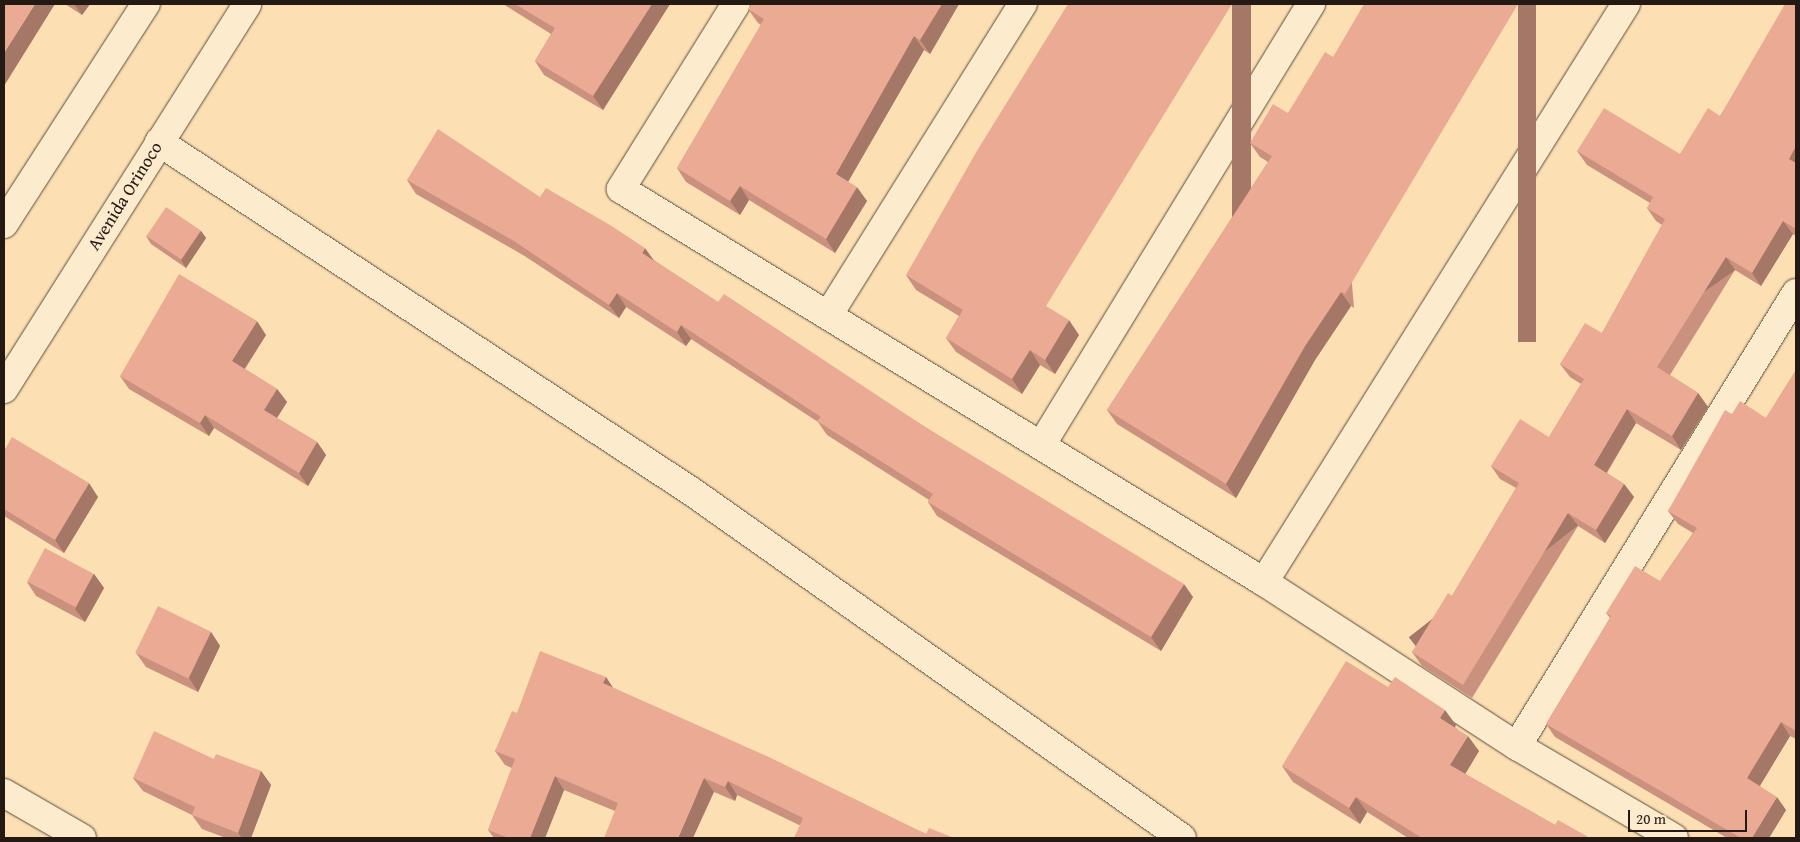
<!DOCTYPE html>
<style>
body{margin:0}
#map{position:relative;width:1800px;height:842px;overflow:hidden;background:#fce0b3;font-family:"Gentium Book Plus",serif}
div>[style]{position:absolute}
[style*='--x']{left:calc(var(--x)*1px);top:calc(var(--y)*1px);width:calc(var(--w)*1px);rotate:calc(var(--a)*1deg)}
.roads{filter:drop-shadow(0 0 1px #5b4b3c) drop-shadow(0 0 1px #5b4b3c)}
.street>*{height:28px;margin:-14px;padding:0 14px;transform-origin:14px;border-radius:14px;background:#fdebce}
.wall>*{inset:0;background:#ca927e}
.shaded-wall>*{inset:0;background:#a47767;transform-origin:0 0}
.building>*{inset:0;background:#ebaa93;transform-origin:0 0}
span{translate:-50% -50%;white-space:nowrap;text-align:center;line-height:1.15;-webkit-text-stroke:4px #fdebce;paint-order:stroke}
.street-label{font-size:18px;color:#251914}
.frame{position:absolute;inset:0;border:5px solid #251914;pointer-events:none}
.scale{position:absolute;left:1628px;top:810px;width:119px;height:22px;box-sizing:border-box;border:2px solid #251914;border-top:0;padding-left:6px;font-size:15px;line-height:18px;white-space:nowrap;color:#251914;-webkit-text-stroke:4px #fdebce;paint-order:stroke}
</style>
<div id="map">
<div class="roads">
<div class="street">
<div style="--x:736;--y:4;--w:218;--a:121.9"></div>
<div style="--x:621;--y:189;--w:754;--a:31.43"></div>
<div style="--x:1264;--y:582;--w:302;--a:33"></div>
<div style="--x:1517;--y:746;--w:182;--a:30.4"></div>
<div style="--x:159;--y:142;--w:636;--a:33.27"></div>
<div style="--x:691;--y:491;--w:601;--a:35.25"></div>
<div style="--x:4;--y:224;--w:262;--a:-57.2"></div>
<div style="--x:829;--y:314;--w:366;--a:-58"></div>
<div style="--x:4;--y:389;--w:455;--a:-57.7"></div>
<div style="--x:1042;--y:444;--w:516;--a:-58.56"></div>
<div style="--x:1264;--y:582;--w:682;--a:-57.94"></div>
<div style="--x:1517;--y:746;--w:532;--a:-58.37"></div>
<div style="--x:4;--y:793;--w:90;--a:30"></div>
</div>
</div>
<div class="wall">
<div style="clip-path:polygon(65px 4px,90px 4px,82px 15px)"></div>
<div style="clip-path:polygon(503px 4px,670px 4px,603px 110px,544px 75px,535px 61px,551px 34px)"></div>
<div style="clip-path:polygon(752px 4px,959px 4px,930px 54px,924px 50px,848px 182px,867px 201px,835px 253px,749px 200px,740px 215px,686px 182px,677px 168px,761px 25px,758px 23px,748px 9px)"></div>
<div style="clip-path:polygon(1796px 4px,1796px 236px,1793px 234px,1761px 286px,1735px 270px,1670px 375px,1698px 393px,1708px 407px,1681px 450px,1636px 423px,1607px 473px,1624px 484px,1634px 497px,1605px 543px,1578px 526px,1472px 698px,1422px 666px,1412px 652px,1452px 596px,1516px 488px,1500px 479px,1491px 466px,1549px 437px,1581px 384px,1570px 377px,1560px 364px,1602px 333px,1662px 225px,1656px 221px,1647px 208px,1650px 203px,1587px 165px,1577px 151px,1680px 154px,1720px 116px)"></div>
<div style="clip-path:polygon(1333px 57px,1354px 308px,1351px 306px,1315px 360px,1236px 498px,1117px 424px,1107px 410px,1268px 162px,1260px 157px,1250px 143px,1288px 113px)"></div>
<div style="clip-path:polygon(407px 180px,540px 197px,655px 261px,718px 302px,922px 425px,1193px 597px,1161px 651px,937px 516px,928px 502px,929px 500px,827px 435px,818px 422px,691px 339px,686px 346px,626px 307px,619px 318px,523px 255px,416px 194px)"></div>
<div style="clip-path:polygon(201px 231px,206px 238px,186px 268px,151px 244px,146px 236px)"></div>
<div style="clip-path:polygon(906px 275px,1060px 315px,1079px 335px,1055px 374px,1040px 365px,1022px 394px,956px 352px,946px 338px,959px 316px,916px 290px)"></div>
<div style="clip-path:polygon(266px 335px,245px 369px,277px 389px,287px 402px,277px 418px,317px 442px,326px 455px,308px 486px,214px 428px,209px 436px,129px 389px,120px 376px)"></div>
<div style="clip-path:polygon(1796px 370px,1796px 739px,1790px 736px,1760px 786px,1786px 810px,1769px 838px,1727px 838px,1555px 737px,1546px 724px,1610px 618px,1606px 613px,1660px 581px,1693px 533px,1678px 524px,1668px 511px,1732px 414px,1766px 418px)"></div>
<div style="clip-path:polygon(4px 451px,98px 497px,64px 553px,4px 516px)"></div>
<div style="clip-path:polygon(94px 574px,104px 588px,85px 622px,36px 596px,27px 582px)"></div>
<div style="clip-path:polygon(211px 632px,220px 646px,198px 692px,146px 667px,136px 653px)"></div>
<div style="clip-path:polygon(606px 677px,613px 688px,926px 834px,954px 838px,799px 825px,737px 795px,735px 801px,714px 792px,615px 811px,564px 790px,545px 838px,494px 838px,488px 830px,512px 768px,505px 765px,495px 751px,517px 713px)"></div>
<div style="clip-path:polygon(1388px 687px,1456px 725px,1455px 727px,1479px 751px,1465px 774px,1555px 825px,1590px 838px,1408px 838px,1367px 812px,1360px 824px,1293px 782px,1282px 766px)"></div>
<div style="clip-path:polygon(214px 759px,261px 771px,271px 785px,251px 838px,226px 838px,202px 829px,192px 815px,143px 791px,133px 778px)"></div>
</div>
<div class="shaded-wall">
<div style="clip-path:polygon(35px 4px,55px 4px,4px 86px,4px 53px)"></div>
<div style="clip-path:polygon(74px 4px,90px 4px,82px 15px)"></div>
<div style="clip-path:polygon(652px 4px,670px 4px,603px 110px,593px 96px)"></div>
<div style="clip-path:polygon(942px 4px,959px 4px,930px 54px,920px 40px)"></div>
<div style="left:1232px;top:4px;width:19px;height:355px"></div>
<div style="left:1518px;top:4px;width:18px;height:338px"></div>
<div style="clip-path:polygon(914px 36px,924px 50px,845px 187px,836px 174px)"></div>
<div style="clip-path:polygon(1796px 146px,1796px 169px,1789px 159px)"></div>
<div style="clip-path:polygon(740px 186px,749px 200px,740px 215px,730px 201px)"></div>
<div style="clip-path:polygon(857px 187px,867px 201px,835px 253px,826px 239px)"></div>
<div style="clip-path:polygon(1783px 221px,1793px 234px,1761px 286px,1752px 273px)"></div>
<div style="clip-path:polygon(201px 231px,206px 238px,186px 268px,181px 260px)"></div>
<div style="clip-path:polygon(645px 248px,655px 262px,642px 253px)"></div>
<div style="left:1726px;top:257px;width:16px;height:130px;rotate:55deg"></div>
<div style="clip-path:polygon(1341px 292px,1351px 306px,1315px 360px,1236px 498px,1226px 484px,1305px 346px)"></div>
<div style="clip-path:polygon(617px 293px,626px 307px,619px 318px,609px 305px)"></div>
<div style="clip-path:polygon(1069px 320px,1079px 335px,1055px 374px,1045px 360px)"></div>
<div style="clip-path:polygon(257px 321px,266px 335px,241px 374px,232px 361px)"></div>
<div style="clip-path:polygon(681px 325px,691px 339px,686px 346px,677px 332px)"></div>
<div style="clip-path:polygon(1030px 350px,1040px 365px,1022px 394px,1012px 379px)"></div>
<div style="clip-path:polygon(277px 389px,287px 402px,273px 424px,264px 410px)"></div>
<div style="clip-path:polygon(1698px 393px,1708px 407px,1681px 450px,1672px 436px)"></div>
<div style="clip-path:polygon(1627px 409px,1636px 423px,1603px 478px,1594px 465px)"></div>
<div style="clip-path:polygon(205px 415px,214px 428px,209px 436px,200px 423px)"></div>
<div style="clip-path:polygon(317px 442px,326px 455px,308px 486px,299px 473px)"></div>
<div style="clip-path:polygon(89px 483px,98px 497px,64px 553px,55px 540px)"></div>
<div style="clip-path:polygon(1624px 484px,1634px 497px,1605px 543px,1596px 530px)"></div>
<div style="left:1568px;top:513px;width:16px;height:202px;rotate:52deg"></div>
<div style="clip-path:polygon(94px 574px,104px 588px,85px 622px,75px 609px)"></div>
<div style="clip-path:polygon(1184px 584px,1193px 597px,1161px 651px,1151px 637px)"></div>
<div style="clip-path:polygon(211px 632px,220px 646px,198px 692px,189px 678px)"></div>
<div style="clip-path:polygon(606px 677px,615px 691px,603px 683px)"></div>
<div style="clip-path:polygon(1445px 710px,1456px 725px,1451px 734px,1440px 718px)"></div>
<div style="clip-path:polygon(1781px 722px,1790px 736px,1756px 792px,1747px 778px)"></div>
<div style="clip-path:polygon(1468px 736px,1479px 751px,1461px 781px,1450px 765px)"></div>
<div style="clip-path:polygon(261px 771px,271px 785px,251px 838px,242px 838px,238px 833px)"></div>
<div style="clip-path:polygon(555px 776px,564px 790px,545px 838px,530px 838px)"></div>
<div style="clip-path:polygon(704px 778px,714px 792px,693px 838px,678px 838px)"></div>
<div style="clip-path:polygon(728px 781px,737px 795px,735px 801px,725px 787px)"></div>
<div style="clip-path:polygon(1356px 797px,1367px 812px,1360px 824px,1349px 808px)"></div>
<div style="clip-path:polygon(1777px 797px,1786px 810px,1769px 838px,1752px 838px)"></div>
</div>
<div class="building">
<div style="clip-path:polygon(4px 4px,35px 4px,4px 53px)"></div>
<div style="clip-path:polygon(515px 4px,652px 4px,593px 96px,535px 61px,555px 28px)"></div>
<div style="clip-path:polygon(752px 4px,942px 4px,920px 40px,914px 36px,836px 174px,857px 187px,826px 239px,740px 186px,730px 201px,677px 168px,764px 19px,748px 9px)"></div>
<div style="clip-path:polygon(1068px 4px,1232px 4px,1046px 306px,1069px 320px,1045px 360px,1030px 350px,1012px 379px,946px 338px,963px 310px,906px 275px,978px 149px)"></div>
<div style="clip-path:polygon(1364px 4px,1518px 4px,1345px 294px,1341px 292px,1305px 346px,1226px 484px,1107px 410px,1272px 156px,1250px 143px,1273px 104px,1288px 113px,1325px 52px,1333px 57px)"></div>
<div style="clip-path:polygon(1785px 4px,1796px 4px,1796px 146px,1789px 159px,1796px 163px,1796px 229px,1783px 221px,1752px 273px,1726px 257px,1657px 367px,1698px 393px,1672px 436px,1627px 409px,1594px 465px,1624px 484px,1596px 530px,1568px 513px,1463px 685px,1412px 652px,1448px 593px,1452px 596px,1519px 483px,1491px 466px,1520px 419px,1549px 437px,1584px 379px,1560px 364px,1585px 323px,1602px 333px,1665px 219px,1647px 208px,1653px 197px,1577px 151px,1604px 108px,1680px 154px,1708px 108px,1720px 116px)"></div>
<div style="clip-path:polygon(438px 129px,540px 197px,546px 188px,610px 225px,645px 248px,642px 253px,718px 302px,724px 294px,922px 425px,1184px 584px,1151px 637px,928px 502px,933px 494px,817px 421px,821px 417px,681px 325px,677px 332px,617px 293px,609px 305px,514px 241px,407px 180px)"></div>
<div style="left:166px;top:207px;width:42px;height:35px;rotate:34deg"></div>
<div style="clip-path:polygon(179px 274px,257px 321px,232px 361px,277px 389px,264px 410px,317px 442px,299px 473px,205px 415px,200px 423px,120px 376px)"></div>
<div style="clip-path:polygon(1796px 370px,1796px 731px,1781px 722px,1747px 778px,1777px 797px,1752px 838px,1741px 838px,1546px 724px,1611px 616px,1606px 613px,1635px 566px,1660px 581px,1697px 528px,1668px 511px,1725px 410px,1732px 414px,1740px 401px,1766px 418px)"></div>
<div style="clip-path:polygon(12px 437px,89px 483px,55px 540px,4px 509px,4px 451px)"></div>
<div style="left:45px;top:548px;width:55px;height:38px;rotate:28deg"></div>
<div style="left:158px;top:606px;width:59px;height:52px;rotate:26deg"></div>
<div style="clip-path:polygon(540px 651px,606px 677px,603px 683px,771px 758px,926px 834px,929px 828px,954px 838px,794px 838px,803px 818px,728px 781px,725px 787px,704px 778px,678px 838px,604px 838px,618px 803px,555px 776px,530px 838px,509px 838px,488px 830px,515px 759px,495px 751px,512px 711px,517px 713px)"></div>
<div style="clip-path:polygon(1346px 661px,1388px 687px,1395px 677px,1445px 710px,1440px 718px,1468px 736px,1450px 765px,1555px 825px,1558px 820px,1590px 838px,1422px 838px,1356px 797px,1349px 808px,1282px 766px)"></div>
<div style="clip-path:polygon(154px 731px,214px 759px,216px 754px,261px 771px,238px 833px,192px 815px,195px 807px,133px 778px)"></div>
</div>
<div class="street-label">
<span style="left:125px;top:196px;rotate:-58deg">Avenida Orinoco</span>
</div>
<div class="frame"></div>
<div class="scale">20 m</div>
</div>
